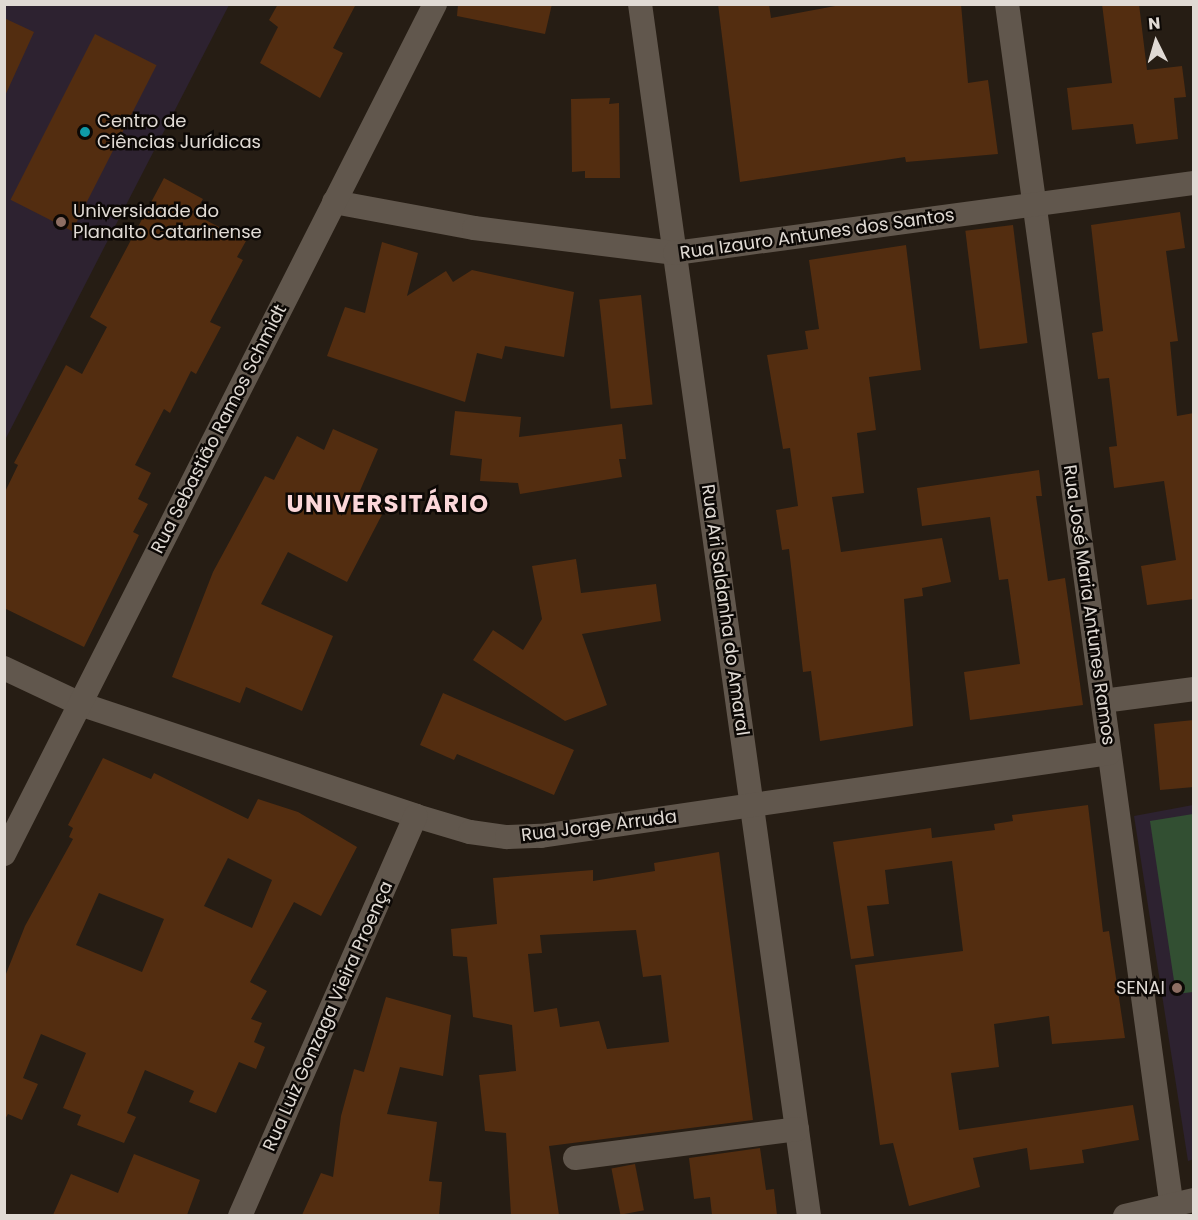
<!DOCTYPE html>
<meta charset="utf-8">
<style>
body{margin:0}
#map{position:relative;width:1198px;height:1220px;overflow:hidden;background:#261d14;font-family:Poppins,sans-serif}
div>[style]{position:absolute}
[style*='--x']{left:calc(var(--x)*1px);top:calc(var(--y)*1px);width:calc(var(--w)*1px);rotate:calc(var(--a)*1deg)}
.education>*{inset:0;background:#2d2230}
.green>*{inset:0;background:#324f32}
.building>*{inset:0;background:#532d10;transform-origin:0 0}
.street>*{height:24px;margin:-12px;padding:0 12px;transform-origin:12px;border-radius:12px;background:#61574d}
.dots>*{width:16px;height:16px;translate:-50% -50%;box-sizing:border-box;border:3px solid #0c0805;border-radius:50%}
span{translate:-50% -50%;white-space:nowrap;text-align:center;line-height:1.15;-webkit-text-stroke:5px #0c0805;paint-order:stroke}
.poi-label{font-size:18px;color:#e0dad4}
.left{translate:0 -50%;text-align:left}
.right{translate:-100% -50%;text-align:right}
.street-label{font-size:18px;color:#e0dad4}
.district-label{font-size:24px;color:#fbd7d9;font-weight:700;letter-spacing:1.5px}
.frame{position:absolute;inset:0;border:6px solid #e0dad4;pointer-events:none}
.north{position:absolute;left:1126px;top:12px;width:60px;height:60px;-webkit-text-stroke:4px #0c0805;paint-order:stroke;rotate:355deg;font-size:16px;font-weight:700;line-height:24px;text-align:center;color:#e0dad4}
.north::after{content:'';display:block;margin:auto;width:21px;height:27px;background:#e0dad4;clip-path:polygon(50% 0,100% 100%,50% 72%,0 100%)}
</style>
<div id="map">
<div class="education">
<div style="clip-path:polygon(5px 5px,229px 5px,5px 440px)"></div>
<div style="clip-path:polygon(1193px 805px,1194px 1159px,1188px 1161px,1134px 816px)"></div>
</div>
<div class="green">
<div style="clip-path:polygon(1193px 814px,1193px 992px,1176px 994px,1150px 821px)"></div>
</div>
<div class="building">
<div style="clip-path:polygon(278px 4px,356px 4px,333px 48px,343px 53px,320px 98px,260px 63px,278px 27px,269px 20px)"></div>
<div style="clip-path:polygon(458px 4px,552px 4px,545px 34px,457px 16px)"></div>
<div style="clip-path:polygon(718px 4px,769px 4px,771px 18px,846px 4px,961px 4px,968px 83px,988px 80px,998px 154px,906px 162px,905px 157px,740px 182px)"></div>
<div style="clip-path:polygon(1102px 4px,1139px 4px,1147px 70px,1182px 66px,1186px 97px,1174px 98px,1178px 139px,1136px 144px,1133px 124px,1072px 130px,1067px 88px,1112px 83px)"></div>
<div style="clip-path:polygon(4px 18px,34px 32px,4px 98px)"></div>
<div style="left:95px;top:34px;width:69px;height:186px;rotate:27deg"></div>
<div style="clip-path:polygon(610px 98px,609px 104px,619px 103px,620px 178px,585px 178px,585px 171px,572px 172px,571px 99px)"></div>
<div style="clip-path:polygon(164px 178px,203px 199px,194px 214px,246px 241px,237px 257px,243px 260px,210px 322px,221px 327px,196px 374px,191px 371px,170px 413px,164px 409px,135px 465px,151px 473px,138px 499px,148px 504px,133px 532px,139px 535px,84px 647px,4px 608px,4px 494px,18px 465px,14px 463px,66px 365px,82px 374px,107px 327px,90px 317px)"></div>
<div style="clip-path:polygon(1180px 212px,1185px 248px,1166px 251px,1178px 341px,1170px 342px,1177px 416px,1194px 413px,1194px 599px,1147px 605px,1141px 566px,1176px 560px,1164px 481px,1114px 488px,1109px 447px,1117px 446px,1109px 378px,1098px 379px,1092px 333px,1103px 331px,1091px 225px)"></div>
<div style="left:1013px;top:225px;width:119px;height:48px;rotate:83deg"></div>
<div style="clip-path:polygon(382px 242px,418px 253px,407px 296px,446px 271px,453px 282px,472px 270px,574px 292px,564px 357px,505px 346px,502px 359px,477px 353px,465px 402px,327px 356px,345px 307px,365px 313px)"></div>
<div style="clip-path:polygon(906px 245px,921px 370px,869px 377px,876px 430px,857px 433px,864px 493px,832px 497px,841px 552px,942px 538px,951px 582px,922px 588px,923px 596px,904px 599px,913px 726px,820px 741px,811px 671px,803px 672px,789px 549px,782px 550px,776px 510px,798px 506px,790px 448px,783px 449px,767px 355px,808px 349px,805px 331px,819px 329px,809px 260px)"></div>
<div style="left:641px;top:295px;width:110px;height:42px;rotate:84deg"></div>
<div style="clip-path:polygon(455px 411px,521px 417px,519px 437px,622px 424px,626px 459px,619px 459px,622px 477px,520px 494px,518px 483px,480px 481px,482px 459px,450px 455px)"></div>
<div style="clip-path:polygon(333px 429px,378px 449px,359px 493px,387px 505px,347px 582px,288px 552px,261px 604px,333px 636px,302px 711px,246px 687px,240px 703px,172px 677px,213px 572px,265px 476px,274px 480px,297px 436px,324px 450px)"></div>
<div style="clip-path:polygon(1039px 470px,1042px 496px,1036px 496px,1048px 581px,1065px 578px,1083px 705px,970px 720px,964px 672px,1020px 664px,1008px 579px,999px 580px,990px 517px,922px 526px,917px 488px)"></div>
<div style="clip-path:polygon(576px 559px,581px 593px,656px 584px,661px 621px,582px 634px,607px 705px,565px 721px,473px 660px,493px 630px,523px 650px,542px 619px,532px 566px)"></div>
<div style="clip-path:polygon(443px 693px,574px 750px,554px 795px,457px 754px,454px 760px,420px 745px)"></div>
<div style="clip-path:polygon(1194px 720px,1194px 787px,1160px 790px,1154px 724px)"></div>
<div style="clip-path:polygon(evenodd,103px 758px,151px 779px,154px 773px,248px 819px,258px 799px,298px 812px,357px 847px,321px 916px,294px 902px,250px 982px,267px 991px,251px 1019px,262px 1023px,254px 1042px,265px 1047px,256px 1069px,239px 1062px,216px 1113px,189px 1102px,194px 1091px,145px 1070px,127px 1113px,136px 1117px,124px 1143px,77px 1125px,81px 1115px,63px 1108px,86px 1053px,41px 1034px,23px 1078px,38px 1084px,22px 1120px,8px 1114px,4px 1121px,4px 979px,25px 926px,73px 839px,69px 837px,73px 828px,68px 825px,103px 758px,228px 858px,272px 880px,252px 928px,204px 906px,228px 858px,103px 758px,99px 893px,164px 919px,142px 972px,76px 945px,99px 893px)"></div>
<div style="clip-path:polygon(1088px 805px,1103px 932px,1109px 931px,1125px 1038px,1052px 1044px,1049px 1016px,994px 1024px,999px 1067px,951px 1073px,959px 1130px,1133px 1105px,1139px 1140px,1082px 1150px,1084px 1163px,1030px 1170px,1027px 1148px,973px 1158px,980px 1187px,909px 1206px,893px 1143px,880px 1145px,855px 965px,963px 951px,952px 861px,885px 870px,889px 904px,867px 906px,874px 956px,851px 959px,833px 842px,931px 828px,932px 838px,995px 830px,994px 824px,1013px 821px,1012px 815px)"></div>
<div style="clip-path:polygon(evenodd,719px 852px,753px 1120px,549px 1146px,559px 1215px,511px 1215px,506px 1133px,485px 1131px,479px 1075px,516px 1071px,512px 1025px,473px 1017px,467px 957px,453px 956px,451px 929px,497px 924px,493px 878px,593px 870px,593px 881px,655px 871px,654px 863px,719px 852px,636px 930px,643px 977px,661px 975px,669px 1042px,607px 1049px,599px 1021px,560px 1027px,557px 1008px,534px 1012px,528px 954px,542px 953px,540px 935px,636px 930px)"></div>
<div style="clip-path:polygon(386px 997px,451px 1015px,443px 1076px,400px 1067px,387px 1114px,437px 1122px,429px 1181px,442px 1182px,439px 1215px,302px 1215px,321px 1173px,333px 1177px,341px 1116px,354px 1069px,364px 1072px)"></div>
<div style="clip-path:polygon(760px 1148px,766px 1190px,774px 1189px,777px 1215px,712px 1215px,710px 1197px,694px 1199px,689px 1158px)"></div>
<div style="clip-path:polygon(134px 1154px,200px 1180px,187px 1215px,53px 1215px,71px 1174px,118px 1193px)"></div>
<div style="left:635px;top:1164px;width:47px;height:24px;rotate:79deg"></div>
</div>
<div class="street">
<div style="--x:640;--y:4;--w:1224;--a:82.06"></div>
<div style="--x:1007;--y:4;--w:1223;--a:82.2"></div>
<div style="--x:334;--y:202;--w:142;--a:10.5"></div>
<div style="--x:474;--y:228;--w:203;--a:7.1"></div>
<div style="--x:675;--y:253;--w:524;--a:-7.68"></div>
<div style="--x:4;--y:668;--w:84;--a:25.3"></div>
<div style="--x:80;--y:704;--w:354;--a:18.4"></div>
<div style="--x:416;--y:816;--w:56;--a:16.5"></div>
<div style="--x:470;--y:832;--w:37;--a:8"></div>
<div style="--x:507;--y:837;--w:34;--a:-2"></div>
<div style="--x:541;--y:836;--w:574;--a:-8.31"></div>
<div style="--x:1103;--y:701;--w:92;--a:-7.5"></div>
<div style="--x:4;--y:854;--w:953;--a:-63.11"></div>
<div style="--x:575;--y:1158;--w:224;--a:-7.4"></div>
<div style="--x:240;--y:1216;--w:437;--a:-66.3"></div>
<div style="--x:1125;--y:1216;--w:71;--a:-13.1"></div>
</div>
<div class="dots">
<div style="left:85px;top:132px;background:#0f9aa8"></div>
<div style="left:61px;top:222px;background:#8d6e63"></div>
<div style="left:1177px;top:988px;background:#8d6e63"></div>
</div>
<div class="poi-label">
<span class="left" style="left:97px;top:132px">Centro de<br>Ciências Jurídicas</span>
<span class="left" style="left:73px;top:222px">Universidade do<br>Planalto Catarinense</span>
<span class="right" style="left:1165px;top:988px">SENAI</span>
</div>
<div class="street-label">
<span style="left:817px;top:234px;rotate:-8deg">Rua Izauro Antunes dos Santos</span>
<span style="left:219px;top:429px;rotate:-63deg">Rua Sebastião Ramos Schmidt</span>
<span style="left:1089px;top:605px;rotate:82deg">Rua José Maria Antunes Ramos</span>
<span style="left:725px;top:610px;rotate:82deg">Rua Ari Saldanha do Amaral</span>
<span style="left:599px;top:826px;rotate:-7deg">Rua Jorge Arruda</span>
<span style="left:328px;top:1016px;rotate:-66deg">Rua Luiz Gonzaga Vieira Proença</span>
</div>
<div class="district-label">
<span style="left:388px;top:504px">UNIVERSITÁRIO</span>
</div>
<div class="frame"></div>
<div class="north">N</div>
</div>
